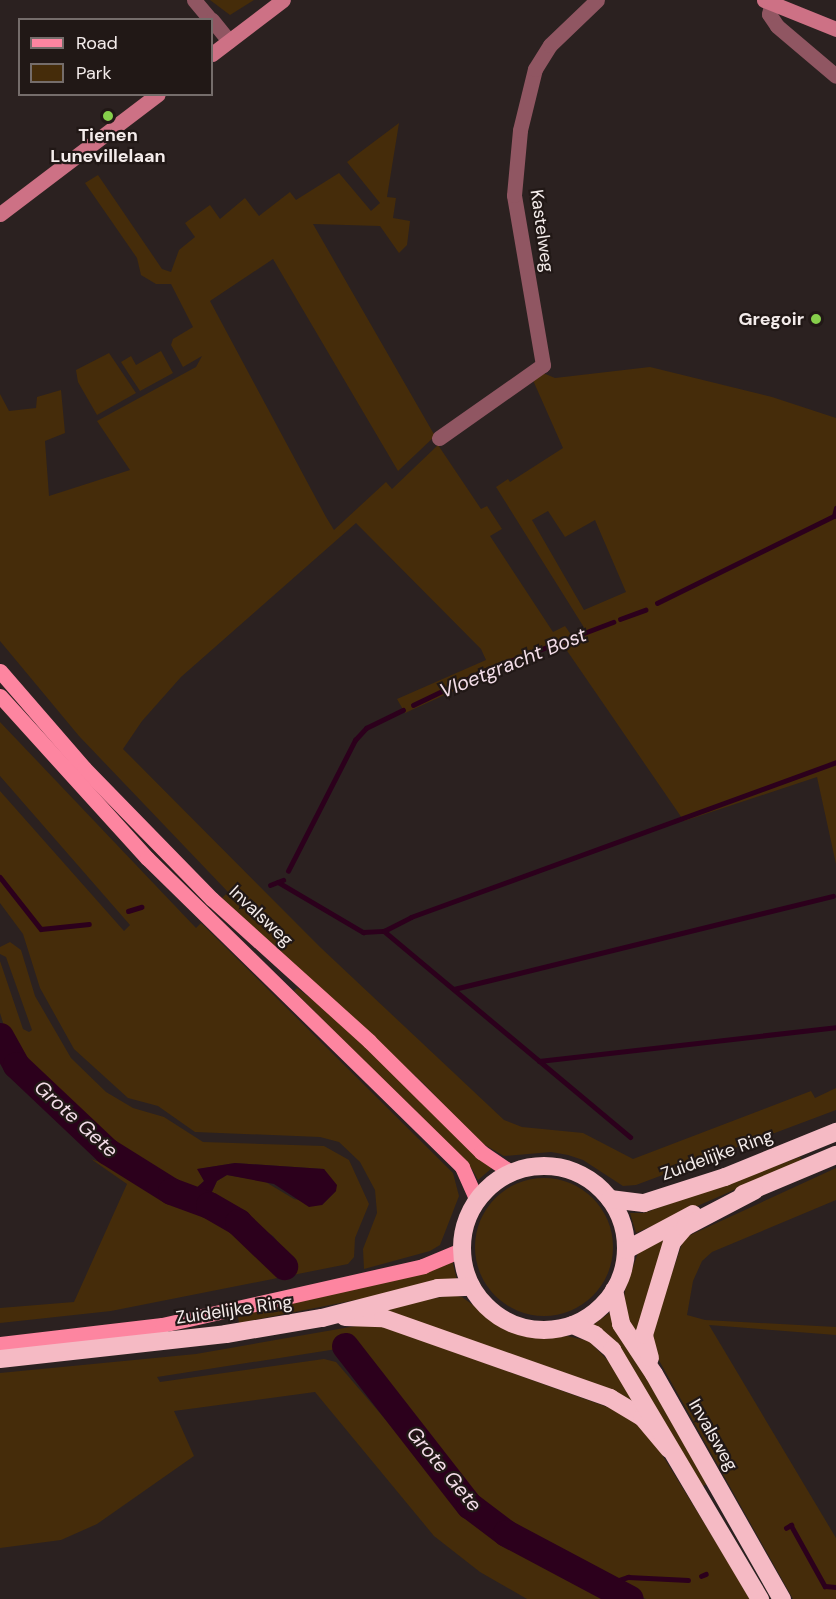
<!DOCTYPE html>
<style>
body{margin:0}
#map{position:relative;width:836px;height:1599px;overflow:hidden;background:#2b2120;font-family:"DM Sans",sans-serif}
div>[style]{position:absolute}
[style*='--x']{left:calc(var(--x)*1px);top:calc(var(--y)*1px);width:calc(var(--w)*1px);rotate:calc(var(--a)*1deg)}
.green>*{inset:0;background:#452c0a}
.round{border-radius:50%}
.water>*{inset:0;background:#2c001c}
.stream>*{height:4.5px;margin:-2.25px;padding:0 2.25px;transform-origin:2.25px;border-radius:2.25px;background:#2c001c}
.river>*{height:27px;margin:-13.5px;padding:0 13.5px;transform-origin:13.5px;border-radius:13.5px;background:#2c001c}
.street>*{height:15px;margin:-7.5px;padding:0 7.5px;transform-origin:7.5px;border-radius:7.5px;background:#905662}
.secondary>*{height:15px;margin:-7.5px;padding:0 7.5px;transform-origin:7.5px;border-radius:7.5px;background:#cd7185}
.primary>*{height:15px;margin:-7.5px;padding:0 7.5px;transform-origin:7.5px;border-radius:7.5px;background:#fd85a0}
.highway>*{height:18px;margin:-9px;padding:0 9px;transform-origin:9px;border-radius:9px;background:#f5bac4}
.highway>.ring{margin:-9px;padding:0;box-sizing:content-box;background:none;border:18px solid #f5bac4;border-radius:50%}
.dots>*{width:16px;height:16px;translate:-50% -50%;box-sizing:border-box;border:3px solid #211816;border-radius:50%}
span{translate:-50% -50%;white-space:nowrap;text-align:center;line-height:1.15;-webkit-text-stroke:4.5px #211816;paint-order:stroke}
.poi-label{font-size:18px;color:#f4eceb;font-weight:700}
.right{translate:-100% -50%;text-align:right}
.street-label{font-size:18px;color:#f4eceb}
.water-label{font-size:20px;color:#f3dde8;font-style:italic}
.legend{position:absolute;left:18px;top:18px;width:195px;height:78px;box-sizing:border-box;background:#211816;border:2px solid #756d6b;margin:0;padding:8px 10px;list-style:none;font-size:18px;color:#f4eceb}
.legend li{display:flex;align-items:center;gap:12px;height:30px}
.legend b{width:30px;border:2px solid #756d6b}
</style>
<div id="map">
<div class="green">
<div style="clip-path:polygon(210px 0,254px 0,230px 15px)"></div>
<div style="clip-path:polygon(evenodd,399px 123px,387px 197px,396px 198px,393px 218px,410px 221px,407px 245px,399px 253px,380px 226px,313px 224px,435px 436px,398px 471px,273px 259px,210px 301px,326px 517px,334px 530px,386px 482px,392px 489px,438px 445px,481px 509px,487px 506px,502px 529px,490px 536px,553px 632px,565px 626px,572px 636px,585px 629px,496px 487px,508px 479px,510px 482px,563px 448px,532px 378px,543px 373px,555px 378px,650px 367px,772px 397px,836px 418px,836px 864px,817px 777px,684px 821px,561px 642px,405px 713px,397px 699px,486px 660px,481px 649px,356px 523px,181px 677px,142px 721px,123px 749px,320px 947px,504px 1120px,522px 1127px,583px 1133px,633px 1159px,811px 1091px,815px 1098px,836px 1088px,836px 1110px,636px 1185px,623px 1186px,583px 1160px,568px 1155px,551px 1152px,504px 1156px,478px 1141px,424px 1084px,222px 898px,228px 892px,79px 736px,0 641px,0 394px,9px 411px,36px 408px,37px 397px,61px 390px,65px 433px,45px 441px,49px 496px,130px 470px,97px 421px,196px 367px,202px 356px,183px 367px,171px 345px,173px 339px,193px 327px,171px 284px,156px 284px,141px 275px,137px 258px,85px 183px,98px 175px,162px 269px,171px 272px,179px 250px,195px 237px,185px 223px,210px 205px,220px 219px,245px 198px,259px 216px,290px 192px,296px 200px,339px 173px,371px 211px,380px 203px,347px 162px,399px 123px,548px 511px,565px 537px,595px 520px,626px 592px,584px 610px,532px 520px,548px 511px)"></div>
<div style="clip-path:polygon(161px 351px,173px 373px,140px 391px,121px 362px,131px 356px,136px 365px)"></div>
<div style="clip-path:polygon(109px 353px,136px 393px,97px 415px,78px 382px,76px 370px)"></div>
<div style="clip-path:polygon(0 722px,196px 928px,201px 923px,453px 1173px,459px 1196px,440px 1245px,430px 1251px,364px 1269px,363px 1249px,377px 1213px,375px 1190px,360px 1162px,339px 1142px,320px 1137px,195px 1132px,158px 1106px,128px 1098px,74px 1049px,40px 988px,23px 934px,0 903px,0 791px,124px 931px,130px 925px,0 776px)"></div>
<div style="clip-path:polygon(10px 942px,21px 950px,35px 996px,71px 1058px,106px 1092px,133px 1108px,164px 1117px,203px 1142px,324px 1146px,349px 1160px,369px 1204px,355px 1238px,354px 1257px,348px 1264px,111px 1311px,0 1323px,0 1308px,74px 1302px,127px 1184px,91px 1159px,127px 1172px,157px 1197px,230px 1226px,262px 1252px,272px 1272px,295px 1263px,273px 1236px,210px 1196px,217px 1181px,227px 1175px,264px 1181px,294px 1199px,322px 1205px,336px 1191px,324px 1169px,235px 1163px,198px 1169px,204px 1181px,192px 1192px,161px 1177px,115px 1144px,72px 1111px,31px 1070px,4px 1026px,0 1013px,0 961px,23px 1029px,29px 1032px,32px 1030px,6px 957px,0 954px,0 947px)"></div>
<div style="clip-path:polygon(297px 988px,326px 1010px,492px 1168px,478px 1180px,472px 1169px,294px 991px)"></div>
<div style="clip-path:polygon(800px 1157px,802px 1160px,636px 1233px,630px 1213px,644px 1213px)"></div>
<div style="clip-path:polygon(836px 1168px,836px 1200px,712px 1252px,702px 1261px,693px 1281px,687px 1315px,705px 1320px,836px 1327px,836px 1335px,709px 1325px,836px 1538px,836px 1599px,793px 1599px,656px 1355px,652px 1331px,684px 1238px)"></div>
<div class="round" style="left:475px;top:1178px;width:138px;height:138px"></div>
<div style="clip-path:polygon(672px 1229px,641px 1345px,623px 1309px,625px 1290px,640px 1247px)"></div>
<div style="clip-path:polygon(452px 1260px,457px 1280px,239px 1323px,237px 1312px)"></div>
<div style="clip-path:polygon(453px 1295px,462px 1297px,510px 1332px,544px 1339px,567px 1336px,589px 1341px,619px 1372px,644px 1411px,374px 1309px)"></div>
<div style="clip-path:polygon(612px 1311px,707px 1484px,703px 1486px,593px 1325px)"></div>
<div style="clip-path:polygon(373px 1323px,624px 1413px,650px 1435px,751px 1599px,646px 1599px,507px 1525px,454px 1479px,356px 1346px,157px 1377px,160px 1382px,324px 1359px,336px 1362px,471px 1519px,498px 1541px,605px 1599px,527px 1599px,480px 1572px,434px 1536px,315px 1392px,174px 1411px,194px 1456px,97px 1524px,61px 1540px,0 1548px,0 1373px,196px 1354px)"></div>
</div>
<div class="water">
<div style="clip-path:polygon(235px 1163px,324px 1169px,337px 1185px,336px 1191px,322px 1205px,309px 1207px,274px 1184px,227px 1175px,217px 1181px,210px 1196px,192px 1192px,204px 1181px,197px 1169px)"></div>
</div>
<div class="stream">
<div style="--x:657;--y:603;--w:197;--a:-26.2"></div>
<div style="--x:834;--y:516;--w:8;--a:-76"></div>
<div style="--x:620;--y:619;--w:27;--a:-20"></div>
<div style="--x:413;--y:705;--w:81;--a:-25.6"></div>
<div style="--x:486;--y:670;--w:136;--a:-20.7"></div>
<div style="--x:288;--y:871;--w:147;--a:-62.9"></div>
<div style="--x:355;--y:740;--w:16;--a:-47"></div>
<div style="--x:366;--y:728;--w:41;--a:-25.9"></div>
<div style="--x:0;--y:877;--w:66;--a:51.7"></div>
<div style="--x:41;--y:929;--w:48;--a:-5.9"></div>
<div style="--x:278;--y:882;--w:99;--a:30.5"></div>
<div style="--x:363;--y:932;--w:21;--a:-3"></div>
<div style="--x:384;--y:931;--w:321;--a:39.9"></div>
<div style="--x:270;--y:885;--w:14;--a:-21"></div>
<div style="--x:128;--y:911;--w:14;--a:-17"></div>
<div style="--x:384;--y:931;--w:30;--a:-27"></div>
<div style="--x:411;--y:917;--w:452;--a:-20"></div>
<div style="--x:454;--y:989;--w:390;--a:-13.8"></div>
<div style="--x:539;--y:1061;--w:299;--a:-6.5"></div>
<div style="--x:786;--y:1528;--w:6;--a:-31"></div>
<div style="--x:791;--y:1525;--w:70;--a:60.9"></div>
<div style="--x:825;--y:1586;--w:11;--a:5"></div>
<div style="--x:701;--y:1576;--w:5;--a:-22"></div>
<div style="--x:602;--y:1586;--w:28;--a:-19"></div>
<div style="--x:628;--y:1577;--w:60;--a:2.9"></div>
</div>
<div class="river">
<div style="--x:0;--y:1036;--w:33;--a:61"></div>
<div style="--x:16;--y:1065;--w:125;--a:43.4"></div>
<div style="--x:107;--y:1151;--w:75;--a:32"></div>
<div style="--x:171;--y:1191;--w:40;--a:20.2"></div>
<div style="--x:209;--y:1205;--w:34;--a:30"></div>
<div style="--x:238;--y:1222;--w:64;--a:43.7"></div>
<div style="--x:345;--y:1346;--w:202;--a:52.1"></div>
<div style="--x:469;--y:1505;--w:46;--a:37.1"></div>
<div style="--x:506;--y:1533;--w:140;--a:28"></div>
</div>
<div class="street">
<div style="--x:194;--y:0;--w:26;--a:50"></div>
<div style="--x:771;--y:4;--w:10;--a:101"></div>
<div style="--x:769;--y:14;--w:14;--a:56"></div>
<div style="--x:777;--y:26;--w:77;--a:40.3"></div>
<div style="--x:212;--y:20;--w:27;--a:51"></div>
<div style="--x:439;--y:438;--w:127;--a:-35.1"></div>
<div style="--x:543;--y:365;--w:172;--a:-99.7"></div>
<div style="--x:514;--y:195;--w:65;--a:-84.7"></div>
<div style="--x:520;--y:130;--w:63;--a:-76.2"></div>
<div style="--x:535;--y:69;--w:28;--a:-58"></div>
<div style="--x:550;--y:45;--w:65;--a:-43.8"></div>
</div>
<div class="secondary">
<div style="--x:764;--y:0;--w:78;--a:21.9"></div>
<div style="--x:212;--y:54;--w:89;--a:-37.3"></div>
<div style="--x:0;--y:214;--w:198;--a:-37.2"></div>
</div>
<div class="primary">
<div style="--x:0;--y:671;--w:128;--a:49.1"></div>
<div style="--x:84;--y:768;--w:183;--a:45.7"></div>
<div style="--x:212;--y:899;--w:212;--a:42.1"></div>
<div style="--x:369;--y:1041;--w:158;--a:44.7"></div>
<div style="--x:481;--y:1152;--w:36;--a:34"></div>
<div style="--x:0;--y:696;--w:219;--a:47.8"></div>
<div style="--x:147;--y:858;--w:441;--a:44.4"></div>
<div style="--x:462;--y:1167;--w:37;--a:66"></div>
<div style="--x:0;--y:1344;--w:163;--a:-6.7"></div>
<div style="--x:162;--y:1325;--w:268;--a:-12.7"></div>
<div style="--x:423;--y:1266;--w:41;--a:-22.8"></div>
</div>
<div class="highway">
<div class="ring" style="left:462px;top:1166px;width:146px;height:146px"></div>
<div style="--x:743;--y:1194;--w:101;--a:-22.8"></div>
<div style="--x:610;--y:1199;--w:34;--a:7"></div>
<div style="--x:644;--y:1203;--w:85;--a:-17.8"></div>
<div style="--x:725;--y:1177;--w:120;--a:-22.1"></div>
<div style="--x:626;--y:1250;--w:76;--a:-28.2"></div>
<div style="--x:614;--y:1290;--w:35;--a:78"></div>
<div style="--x:621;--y:1324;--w:60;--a:56.6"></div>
<div style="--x:654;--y:1374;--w:259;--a:60.4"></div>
<div style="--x:345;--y:1317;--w:38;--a:2"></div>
<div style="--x:383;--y:1318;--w:241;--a:19.4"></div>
<div style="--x:610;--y:1398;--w:37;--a:31"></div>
<div style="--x:642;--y:1417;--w:42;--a:49.8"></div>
<div style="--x:573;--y:1325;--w:24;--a:24"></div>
<div style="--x:595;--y:1335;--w:23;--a:41"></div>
<div style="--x:612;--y:1350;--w:290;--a:59.3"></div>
<div style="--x:650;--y:1358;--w:24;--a:-105"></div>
<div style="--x:644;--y:1335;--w:97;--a:-73.2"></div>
<div style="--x:672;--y:1242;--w:20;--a:-49"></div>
<div style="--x:685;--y:1227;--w:78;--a:-27.6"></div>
<div style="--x:0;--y:1359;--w:227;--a:-6.3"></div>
<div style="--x:226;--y:1334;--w:97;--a:-9.5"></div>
<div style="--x:322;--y:1318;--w:120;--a:-14.5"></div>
<div style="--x:438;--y:1288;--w:33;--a:-2"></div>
</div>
<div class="dots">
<div style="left:108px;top:116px;background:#86cf4b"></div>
<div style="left:816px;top:319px;background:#86cf4b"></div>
</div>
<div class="poi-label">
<span style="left:108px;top:146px">Tienen<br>Lunevillelaan</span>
<span class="right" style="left:804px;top:319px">Gregoir</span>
</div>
<div class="street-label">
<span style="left:542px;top:231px;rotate:82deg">Kastelweg</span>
<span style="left:261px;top:916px;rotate:43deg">Invalsweg</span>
<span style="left:717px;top:1155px;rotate:-20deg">Zuidelijke Ring</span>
<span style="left:234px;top:1310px;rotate:-8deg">Zuidelijke Ring</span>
<span style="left:713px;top:1435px;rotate:60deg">Invalsweg</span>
</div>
<div class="water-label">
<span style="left:513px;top:663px;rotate:-22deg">Vloetgracht Bost</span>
<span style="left:76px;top:1119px;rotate:42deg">Grote Gete</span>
<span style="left:444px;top:1469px;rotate:50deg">Grote Gete</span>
</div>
<ul class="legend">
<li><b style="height:8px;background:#fd85a0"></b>Road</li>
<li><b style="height:16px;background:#452c0a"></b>Park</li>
</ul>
</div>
